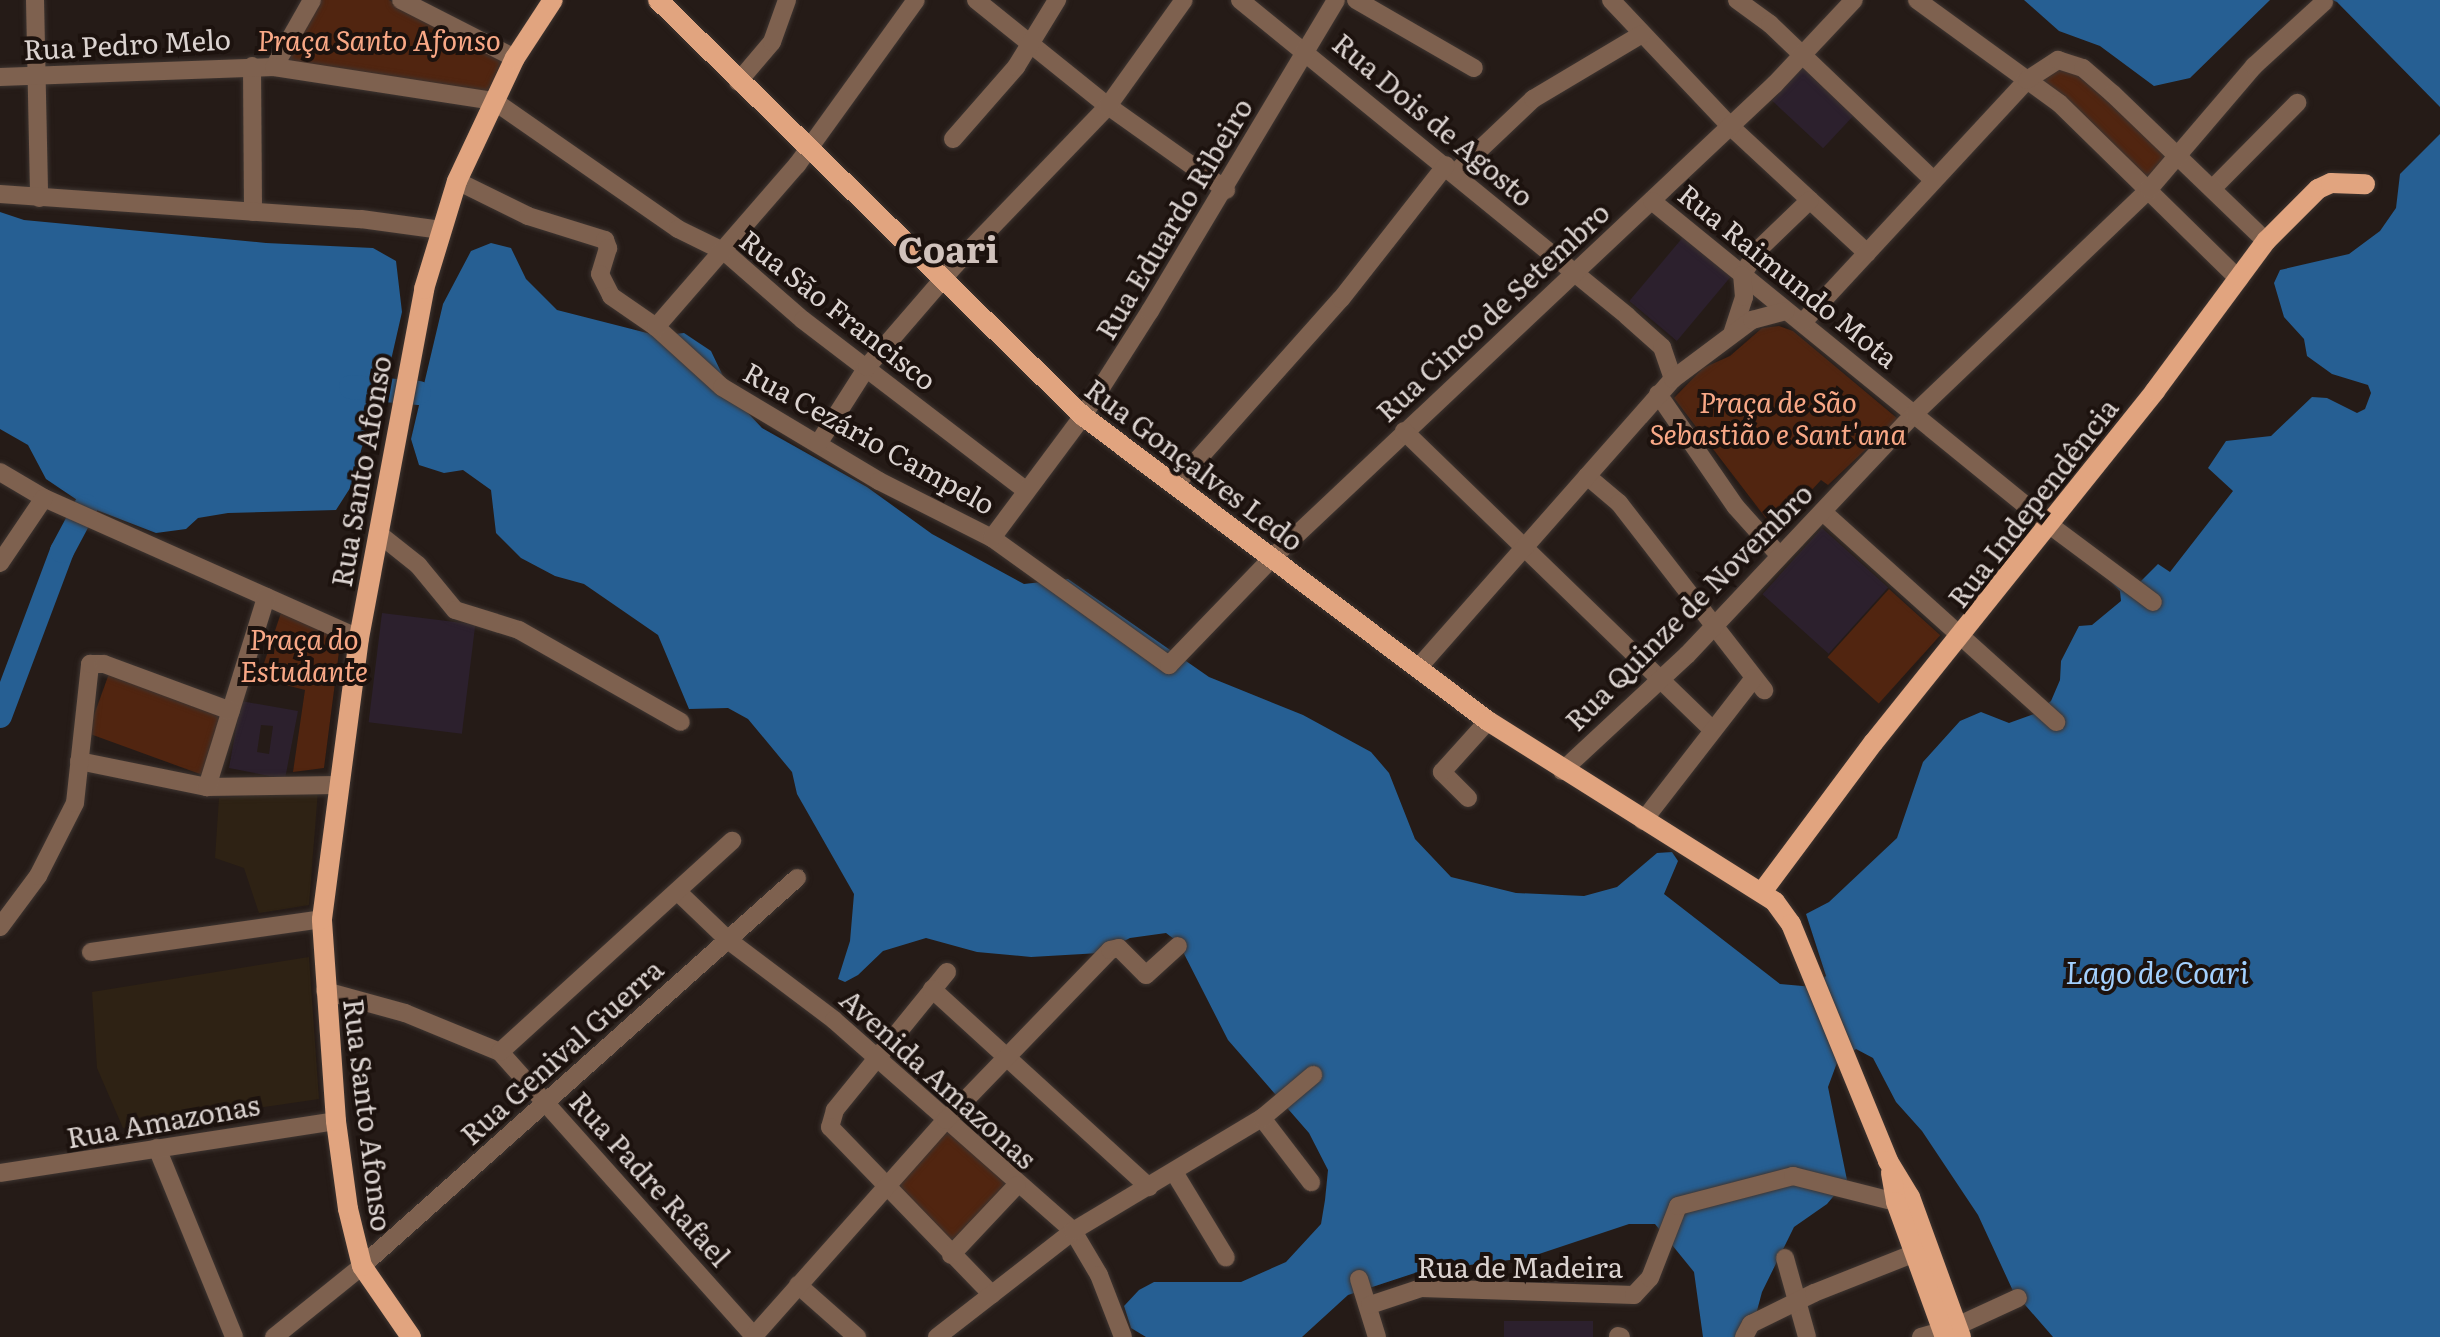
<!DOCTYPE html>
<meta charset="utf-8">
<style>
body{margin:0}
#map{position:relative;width:2440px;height:1337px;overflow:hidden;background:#251b17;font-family:Literata,serif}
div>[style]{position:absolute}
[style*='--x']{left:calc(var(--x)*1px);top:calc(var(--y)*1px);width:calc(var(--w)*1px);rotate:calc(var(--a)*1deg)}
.commercial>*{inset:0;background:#2e2214}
.education>*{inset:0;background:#2c202d;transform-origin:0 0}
.green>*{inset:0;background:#512510;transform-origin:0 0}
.water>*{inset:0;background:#265f93}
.river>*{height:24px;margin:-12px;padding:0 12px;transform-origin:12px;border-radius:12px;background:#265f93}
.roads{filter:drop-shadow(0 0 2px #3e3531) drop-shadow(0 0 2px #3e3531)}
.minor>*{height:18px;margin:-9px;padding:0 9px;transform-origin:9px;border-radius:9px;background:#7e614f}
.major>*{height:20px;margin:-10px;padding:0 10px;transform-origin:10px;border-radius:10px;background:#e1a47f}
span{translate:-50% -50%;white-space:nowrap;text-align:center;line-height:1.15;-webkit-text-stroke:8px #1c120e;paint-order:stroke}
.park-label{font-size:28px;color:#f9a886;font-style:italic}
.street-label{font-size:28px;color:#dbd3d0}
.water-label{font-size:30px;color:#a3d0fe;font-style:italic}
.district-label{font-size:36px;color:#d0c2bc;font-weight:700}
</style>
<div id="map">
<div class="commercial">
<div style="clip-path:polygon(318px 790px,309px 905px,259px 913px,244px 868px,215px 858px,219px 798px)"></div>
<div style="clip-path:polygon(309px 957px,319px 1099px,123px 1128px,97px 1068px,92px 992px)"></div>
</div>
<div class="education">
<div style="left:1806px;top:64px;width:70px;height:50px;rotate:43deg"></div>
<div style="left:1684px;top:236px;width:62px;height:85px;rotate:40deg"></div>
<div style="left:1822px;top:528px;width:89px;height:89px;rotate:42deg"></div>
<div style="left:382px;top:613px;width:94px;height:110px;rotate:7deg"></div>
<div style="clip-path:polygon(evenodd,241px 701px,298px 711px,285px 779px,229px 768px,241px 701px,261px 725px,273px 726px,269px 754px,257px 752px,261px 725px)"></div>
<div style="left:1593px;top:1321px;width:16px;height:89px;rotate:90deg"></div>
</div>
<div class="green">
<div style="clip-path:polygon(316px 0,389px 0,503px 58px,504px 65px,490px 91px,480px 93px,285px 60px)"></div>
<div style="clip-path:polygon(2058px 53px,2081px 57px,2100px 70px,2178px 145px,2145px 179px,2039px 81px)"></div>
<div style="clip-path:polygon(1779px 326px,1793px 331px,1898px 419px,1828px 485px,1821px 480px,1775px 530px,1674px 398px,1703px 368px,1730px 356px,1762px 328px)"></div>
<div style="left:1889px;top:589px;width:69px;height:92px;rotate:42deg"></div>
<div style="clip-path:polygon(283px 607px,341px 636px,324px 768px,293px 772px,305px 690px,259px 678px)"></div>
<div style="left:110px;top:671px;width:124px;height:66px;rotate:20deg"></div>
<div style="left:948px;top:1128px;width:84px;height:83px;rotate:43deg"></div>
</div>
<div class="water">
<div style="clip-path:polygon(2024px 0,2270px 0,2190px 78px,2154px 86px,2100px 46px,2059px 31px)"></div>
<div style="clip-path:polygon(2332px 0,2440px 0,2440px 107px,2337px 2px)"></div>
<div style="clip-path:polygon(2440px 134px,2440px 1337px,2053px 1337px,2013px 1291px,1978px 1215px,1922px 1131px,1896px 1102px,1873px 1058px,1856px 1049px,1838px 1060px,1828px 1087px,1847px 1180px,1827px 1204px,1794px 1227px,1762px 1292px,1750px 1337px,1703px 1337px,1694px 1272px,1655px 1224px,1629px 1224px,1527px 1258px,1421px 1271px,1348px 1295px,1302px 1337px,1146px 1337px,1131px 1328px,1124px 1306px,1139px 1290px,1154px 1282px,1241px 1282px,1286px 1262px,1321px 1224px,1325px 1200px,1328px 1170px,1309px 1133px,1228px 1040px,1178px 942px,1166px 933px,1130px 938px,1100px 953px,1031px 957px,977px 952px,926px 938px,883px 951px,858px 975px,845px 982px,838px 979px,850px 941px,854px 894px,797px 794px,792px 772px,748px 719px,728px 708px,689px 709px,658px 635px,584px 584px,555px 576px,521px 558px,496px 533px,491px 490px,463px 470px,444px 473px,419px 465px,411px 439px,443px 304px,471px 251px,491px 243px,511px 248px,526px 279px,557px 310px,659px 336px,684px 333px,711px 351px,733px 397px,762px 428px,867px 487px,932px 534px,1024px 584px,1068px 579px,1209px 677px,1303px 715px,1371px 752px,1389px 773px,1415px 839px,1451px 877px,1516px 893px,1584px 896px,1617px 887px,1657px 853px,1672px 852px,1678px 861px,1664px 894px,1780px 984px,1814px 987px,1826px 976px,1806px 914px,1829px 902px,1897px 838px,1923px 762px,1960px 721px,1981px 712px,2009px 723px,2037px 713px,2051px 701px,2060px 680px,2061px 661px,2079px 626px,2092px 625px,2121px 601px,2120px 591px,2098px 569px,2139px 583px,2158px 564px,2170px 572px,2233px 491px,2208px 468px,2226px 441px,2271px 436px,2312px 397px,2327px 398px,2357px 413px,2365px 409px,2371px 393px,2368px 385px,2332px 374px,2307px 356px,2304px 339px,2284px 317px,2274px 283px,2280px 270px,2349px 254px,2380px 231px,2396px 208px,2400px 174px)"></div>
<div style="clip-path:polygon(0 212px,24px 220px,266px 243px,373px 248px,396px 261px,402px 312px,378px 417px,362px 447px,352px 485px,336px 510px,228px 513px,198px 518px,186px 529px,156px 533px,86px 506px,46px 479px,28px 445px,0 429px)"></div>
</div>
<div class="river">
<div style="--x:351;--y:387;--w:68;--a:5"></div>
<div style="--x:0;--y:716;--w:176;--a:-69.4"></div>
<div style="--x:62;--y:551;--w:51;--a:-61.9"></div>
</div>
<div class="roads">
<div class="minor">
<div style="--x:35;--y:0;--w:198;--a:88.8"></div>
<div style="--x:401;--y:0;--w:128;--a:27"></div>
<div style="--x:976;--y:0;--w:169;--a:38.8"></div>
<div style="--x:1108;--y:106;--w:145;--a:35.4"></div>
<div style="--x:1240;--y:0;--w:500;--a:39.2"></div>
<div style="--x:1627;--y:316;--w:47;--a:41.5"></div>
<div style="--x:1662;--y:347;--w:34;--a:71"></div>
<div style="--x:1356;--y:0;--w:136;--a:30"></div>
<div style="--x:1611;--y:0;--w:173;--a:46.6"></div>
<div style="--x:1730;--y:126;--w:187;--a:42.8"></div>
<div style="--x:1737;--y:0;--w:41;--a:36"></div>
<div style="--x:1770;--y:24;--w:224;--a:43.7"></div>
<div style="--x:1917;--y:0;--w:175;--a:36"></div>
<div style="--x:2059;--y:103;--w:252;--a:44.4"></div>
<div style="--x:252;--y:66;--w:146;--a:89.6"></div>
<div style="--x:274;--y:67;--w:77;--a:-60.4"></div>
<div style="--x:0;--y:77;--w:274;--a:-2.1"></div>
<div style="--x:274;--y:67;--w:223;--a:8.8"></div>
<div style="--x:494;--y:101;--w:224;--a:34.8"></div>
<div style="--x:678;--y:229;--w:52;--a:26.1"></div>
<div style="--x:725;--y:252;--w:103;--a:41.1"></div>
<div style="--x:803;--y:320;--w:278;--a:37.4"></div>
<div style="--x:738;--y:82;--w:52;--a:-49.6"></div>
<div style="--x:772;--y:42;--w:45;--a:-70.3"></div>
<div style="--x:953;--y:139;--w:96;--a:-48.8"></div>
<div style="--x:1016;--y:67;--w:79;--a:-58.5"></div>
<div style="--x:1455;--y:173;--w:108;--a:-43.5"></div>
<div style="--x:1533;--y:99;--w:127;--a:-30.8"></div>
<div style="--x:457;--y:181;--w:79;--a:26.2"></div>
<div style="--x:528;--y:216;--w:81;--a:17.3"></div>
<div style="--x:605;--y:240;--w:9;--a:69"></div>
<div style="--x:608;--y:248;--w:27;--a:107"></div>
<div style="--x:600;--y:274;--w:25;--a:63"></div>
<div style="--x:611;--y:296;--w:55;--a:34.6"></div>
<div style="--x:656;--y:327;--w:89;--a:42.3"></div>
<div style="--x:722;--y:387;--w:183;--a:30.9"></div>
<div style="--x:879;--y:481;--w:127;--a:26.8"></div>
<div style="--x:992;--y:538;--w:218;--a:35.7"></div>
<div style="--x:1169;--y:665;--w:149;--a:-46.1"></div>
<div style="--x:1272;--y:558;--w:691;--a:-43.3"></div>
<div style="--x:1775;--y:84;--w:115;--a:-46.8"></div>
<div style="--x:2213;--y:188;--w:120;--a:-45.3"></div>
<div style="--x:0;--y:194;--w:362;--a:4"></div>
<div style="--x:361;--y:219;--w:81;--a:7.8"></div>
<div style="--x:1652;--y:201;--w:515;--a:39.16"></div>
<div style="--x:2051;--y:526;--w:127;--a:36.7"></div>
<div style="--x:1742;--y:275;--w:30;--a:-57"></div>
<div style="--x:1758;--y:250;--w:72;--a:-43.9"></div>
<div style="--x:1803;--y:322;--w:330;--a:-47.2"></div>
<div style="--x:2027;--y:80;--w:37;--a:-33"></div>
<div style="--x:2058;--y:60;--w:26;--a:18"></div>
<div style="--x:2083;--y:68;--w:40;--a:41"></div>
<div style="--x:2113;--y:94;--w:212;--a:43.9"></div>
<div style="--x:656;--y:327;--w:215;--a:-49"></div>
<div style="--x:797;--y:165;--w:203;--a:-54.2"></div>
<div style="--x:1732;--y:334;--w:39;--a:-72"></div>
<div style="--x:1744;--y:297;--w:22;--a:-95"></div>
<div style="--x:1658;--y:394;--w:137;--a:55.4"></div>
<div style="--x:1736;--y:507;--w:64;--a:48.1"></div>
<div style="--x:1404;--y:431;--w:429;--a:44.1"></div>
<div style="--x:818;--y:444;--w:91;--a:-57.5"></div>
<div style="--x:867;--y:367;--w:136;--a:-49.2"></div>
<div style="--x:956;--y:264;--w:219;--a:-46.1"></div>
<div style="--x:1108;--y:106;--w:130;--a:-54.4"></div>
<div style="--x:0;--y:472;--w:51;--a:30.6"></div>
<div style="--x:44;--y:498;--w:345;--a:24"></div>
<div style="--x:1587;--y:476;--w:42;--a:40.2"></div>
<div style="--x:1619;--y:503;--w:237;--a:52.2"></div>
<div style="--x:1175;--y:485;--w:249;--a:-48.3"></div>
<div style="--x:1341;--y:299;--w:170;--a:-51.9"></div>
<div style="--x:1823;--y:512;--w:314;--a:42"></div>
<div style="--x:379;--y:534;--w:50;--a:38.5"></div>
<div style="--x:418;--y:565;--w:58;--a:50.6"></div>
<div style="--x:455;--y:610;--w:67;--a:17.4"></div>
<div style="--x:519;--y:630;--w:186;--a:29.6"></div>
<div style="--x:992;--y:538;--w:152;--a:-53.3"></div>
<div style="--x:1083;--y:416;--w:125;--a:-57.5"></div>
<div style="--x:1150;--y:311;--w:362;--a:-59.1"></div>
<div style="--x:0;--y:563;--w:78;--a:-55.9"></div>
<div style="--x:1418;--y:668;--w:385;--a:-48.6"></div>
<div style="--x:1673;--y:379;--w:99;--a:-36.8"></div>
<div style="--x:1752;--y:320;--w:35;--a:-15"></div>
<div style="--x:79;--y:761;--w:131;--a:11.5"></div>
<div style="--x:207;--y:787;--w:130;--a:-0.9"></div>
<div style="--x:1562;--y:771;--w:171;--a:-42.9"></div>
<div style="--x:1687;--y:655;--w:332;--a:-46.7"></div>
<div style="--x:1915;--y:413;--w:324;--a:-43.7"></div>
<div style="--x:2149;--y:189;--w:162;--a:-49.5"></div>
<div style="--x:2254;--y:66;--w:95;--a:-42.4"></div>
<div style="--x:207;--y:787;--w:199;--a:-72.7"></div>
<div style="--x:1468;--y:798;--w:37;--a:-135"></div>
<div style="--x:1442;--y:772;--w:69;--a:-48"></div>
<div style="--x:1643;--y:821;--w:181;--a:-52.2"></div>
<div style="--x:678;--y:892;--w:69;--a:43.8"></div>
<div style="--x:728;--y:940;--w:133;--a:37"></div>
<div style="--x:834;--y:1020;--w:319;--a:41.4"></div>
<div style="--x:1073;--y:1231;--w:51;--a:59.4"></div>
<div style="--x:1099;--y:1275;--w:66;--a:68.8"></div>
<div style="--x:0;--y:927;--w:64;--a:-53.3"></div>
<div style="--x:38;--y:876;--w:82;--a:-63.1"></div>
<div style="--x:75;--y:803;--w:140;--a:-83.8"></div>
<div style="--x:90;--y:664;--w:14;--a:0"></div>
<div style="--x:104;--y:664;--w:135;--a:20.3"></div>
<div style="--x:91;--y:952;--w:233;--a:-8.1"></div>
<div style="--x:947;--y:972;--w:178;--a:129.1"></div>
<div style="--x:835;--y:1110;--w:18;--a:106"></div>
<div style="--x:830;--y:1127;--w:233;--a:46"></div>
<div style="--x:932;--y:989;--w:294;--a:42.4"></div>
<div style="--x:325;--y:991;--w:83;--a:15.4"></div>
<div style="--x:405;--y:1013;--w:103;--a:22.3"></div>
<div style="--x:500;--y:1052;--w:382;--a:48.2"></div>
<div style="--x:500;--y:1052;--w:314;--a:-42.3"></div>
<div style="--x:1262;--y:1118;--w:81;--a:52.6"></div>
<div style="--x:157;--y:1148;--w:204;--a:67.8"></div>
<div style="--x:1174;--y:1172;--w:100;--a:58.8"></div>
<div style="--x:0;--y:1173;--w:340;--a:-8.8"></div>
<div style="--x:951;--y:1255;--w:96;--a:-46.7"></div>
<div style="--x:1785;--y:1258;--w:82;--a:74.4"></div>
<div style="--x:1359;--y:1279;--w:61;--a:72.8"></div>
<div style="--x:798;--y:1285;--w:79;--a:41.4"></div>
<div style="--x:1370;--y:1305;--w:54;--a:-18.4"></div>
<div style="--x:1421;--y:1288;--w:213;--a:1.9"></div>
<div style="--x:1634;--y:1295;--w:23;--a:-47"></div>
<div style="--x:1650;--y:1278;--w:77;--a:-68.7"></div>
<div style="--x:1678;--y:1206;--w:119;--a:-14.6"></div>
<div style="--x:1793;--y:1176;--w:106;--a:14.2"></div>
<div style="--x:1896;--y:1202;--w:14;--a:-21"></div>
<div style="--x:1957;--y:1326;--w:67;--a:-24.7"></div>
<div style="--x:1618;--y:1336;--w:3;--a:18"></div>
<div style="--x:274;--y:1337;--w:113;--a:-38.9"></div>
<div style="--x:362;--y:1266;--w:583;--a:-41.73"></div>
<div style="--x:753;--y:1337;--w:290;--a:-48.4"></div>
<div style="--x:946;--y:1120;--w:236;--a:-46"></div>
<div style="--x:1110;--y:950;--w:9;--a:-13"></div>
<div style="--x:1119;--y:948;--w:38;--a:45"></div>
<div style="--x:1146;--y:975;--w:43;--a:-42.2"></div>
<div style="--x:937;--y:1337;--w:172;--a:-37.9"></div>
<div style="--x:1073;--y:1231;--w:220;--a:-30.9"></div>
<div style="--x:1262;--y:1118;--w:67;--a:-40.1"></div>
<div style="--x:1744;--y:1337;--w:15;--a:-62"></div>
<div style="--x:1751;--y:1324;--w:70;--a:-26.2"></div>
<div style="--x:1814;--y:1293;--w:109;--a:-21.6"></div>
<div style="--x:1921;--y:1337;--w:22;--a:-16"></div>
</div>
<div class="major">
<div style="--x:658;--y:0;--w:595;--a:44.39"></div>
<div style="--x:1083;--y:416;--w:507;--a:36.98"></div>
<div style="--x:1488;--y:721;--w:339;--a:32.2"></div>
<div style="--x:1775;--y:902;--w:27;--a:54"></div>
<div style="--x:1791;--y:924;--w:256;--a:67.7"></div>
<div style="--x:1888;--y:1161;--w:42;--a:58.6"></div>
<div style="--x:1910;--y:1197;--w:149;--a:70"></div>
<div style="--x:1762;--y:892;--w:187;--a:-53.3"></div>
<div style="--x:1874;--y:742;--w:450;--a:-51.3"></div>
<div style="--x:2155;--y:391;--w:187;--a:-53.5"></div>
<div style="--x:2266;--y:241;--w:74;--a:-45"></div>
<div style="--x:2318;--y:189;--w:14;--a:-25"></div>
<div style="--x:2331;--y:183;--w:34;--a:2"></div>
<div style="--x:1891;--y:1173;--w:29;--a:80"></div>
<div style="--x:1896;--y:1202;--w:144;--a:70.1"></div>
<div style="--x:411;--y:1337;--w:86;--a:-124.6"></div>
<div style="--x:362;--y:1266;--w:59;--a:-103.8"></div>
<div style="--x:348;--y:1209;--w:89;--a:-97.8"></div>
<div style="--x:336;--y:1121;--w:202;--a:-94"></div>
<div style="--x:322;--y:919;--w:283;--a:-82.5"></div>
<div style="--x:359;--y:638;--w:355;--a:-79.4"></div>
<div style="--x:424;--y:289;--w:113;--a:-73"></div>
<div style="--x:457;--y:181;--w:136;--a:-64.8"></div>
<div style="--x:515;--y:58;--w:69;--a:-56.8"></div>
</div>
</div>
<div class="park-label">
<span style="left:379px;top:39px">Praça Santo Afonso</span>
<span style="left:1778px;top:417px">Praça de São<br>Sebastião e Sant'ana</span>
<span style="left:304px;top:654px">Praça do<br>Estudante</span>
</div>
<div class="street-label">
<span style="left:127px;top:43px;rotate:-3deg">Rua Pedro Melo</span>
<span style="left:1434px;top:119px;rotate:40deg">Rua Dois de Agosto</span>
<span style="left:1173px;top:218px;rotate:-59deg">Rua Eduardo Ribeiro</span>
<span style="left:1789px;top:275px;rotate:39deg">Rua Raimundo Mota</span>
<span style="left:839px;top:309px;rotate:38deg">Rua São Francisco</span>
<span style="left:1492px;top:311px;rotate:-43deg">Rua Cinco de Setembro</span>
<span style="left:870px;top:437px;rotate:29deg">Rua Cezário Campelo</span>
<span style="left:1195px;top:464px;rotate:37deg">Rua Gonçalves Ledo</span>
<span style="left:360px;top:471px;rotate:-80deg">Rua Santo Afonso</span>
<span style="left:2032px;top:502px;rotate:-52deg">Rua Independência</span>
<span style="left:1688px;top:606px;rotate:-45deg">Rua Quinze de Novembro</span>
<span style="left:561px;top:1051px;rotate:-42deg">Rua Genival Guerra</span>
<span style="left:939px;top:1078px;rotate:42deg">Avenida Amazonas</span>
<span style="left:369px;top:1115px;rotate:83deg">Rua Santo Afonso</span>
<span style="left:163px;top:1120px;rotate:-10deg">Rua Amazonas</span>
<span style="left:651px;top:1178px;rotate:48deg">Rua Padre Rafael</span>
<span style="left:1520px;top:1266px">Rua de Madeira</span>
</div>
<div class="water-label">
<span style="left:2157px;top:971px">Lago de Coari</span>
</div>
<div class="district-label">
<span style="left:948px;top:248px">Coari</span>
</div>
</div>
